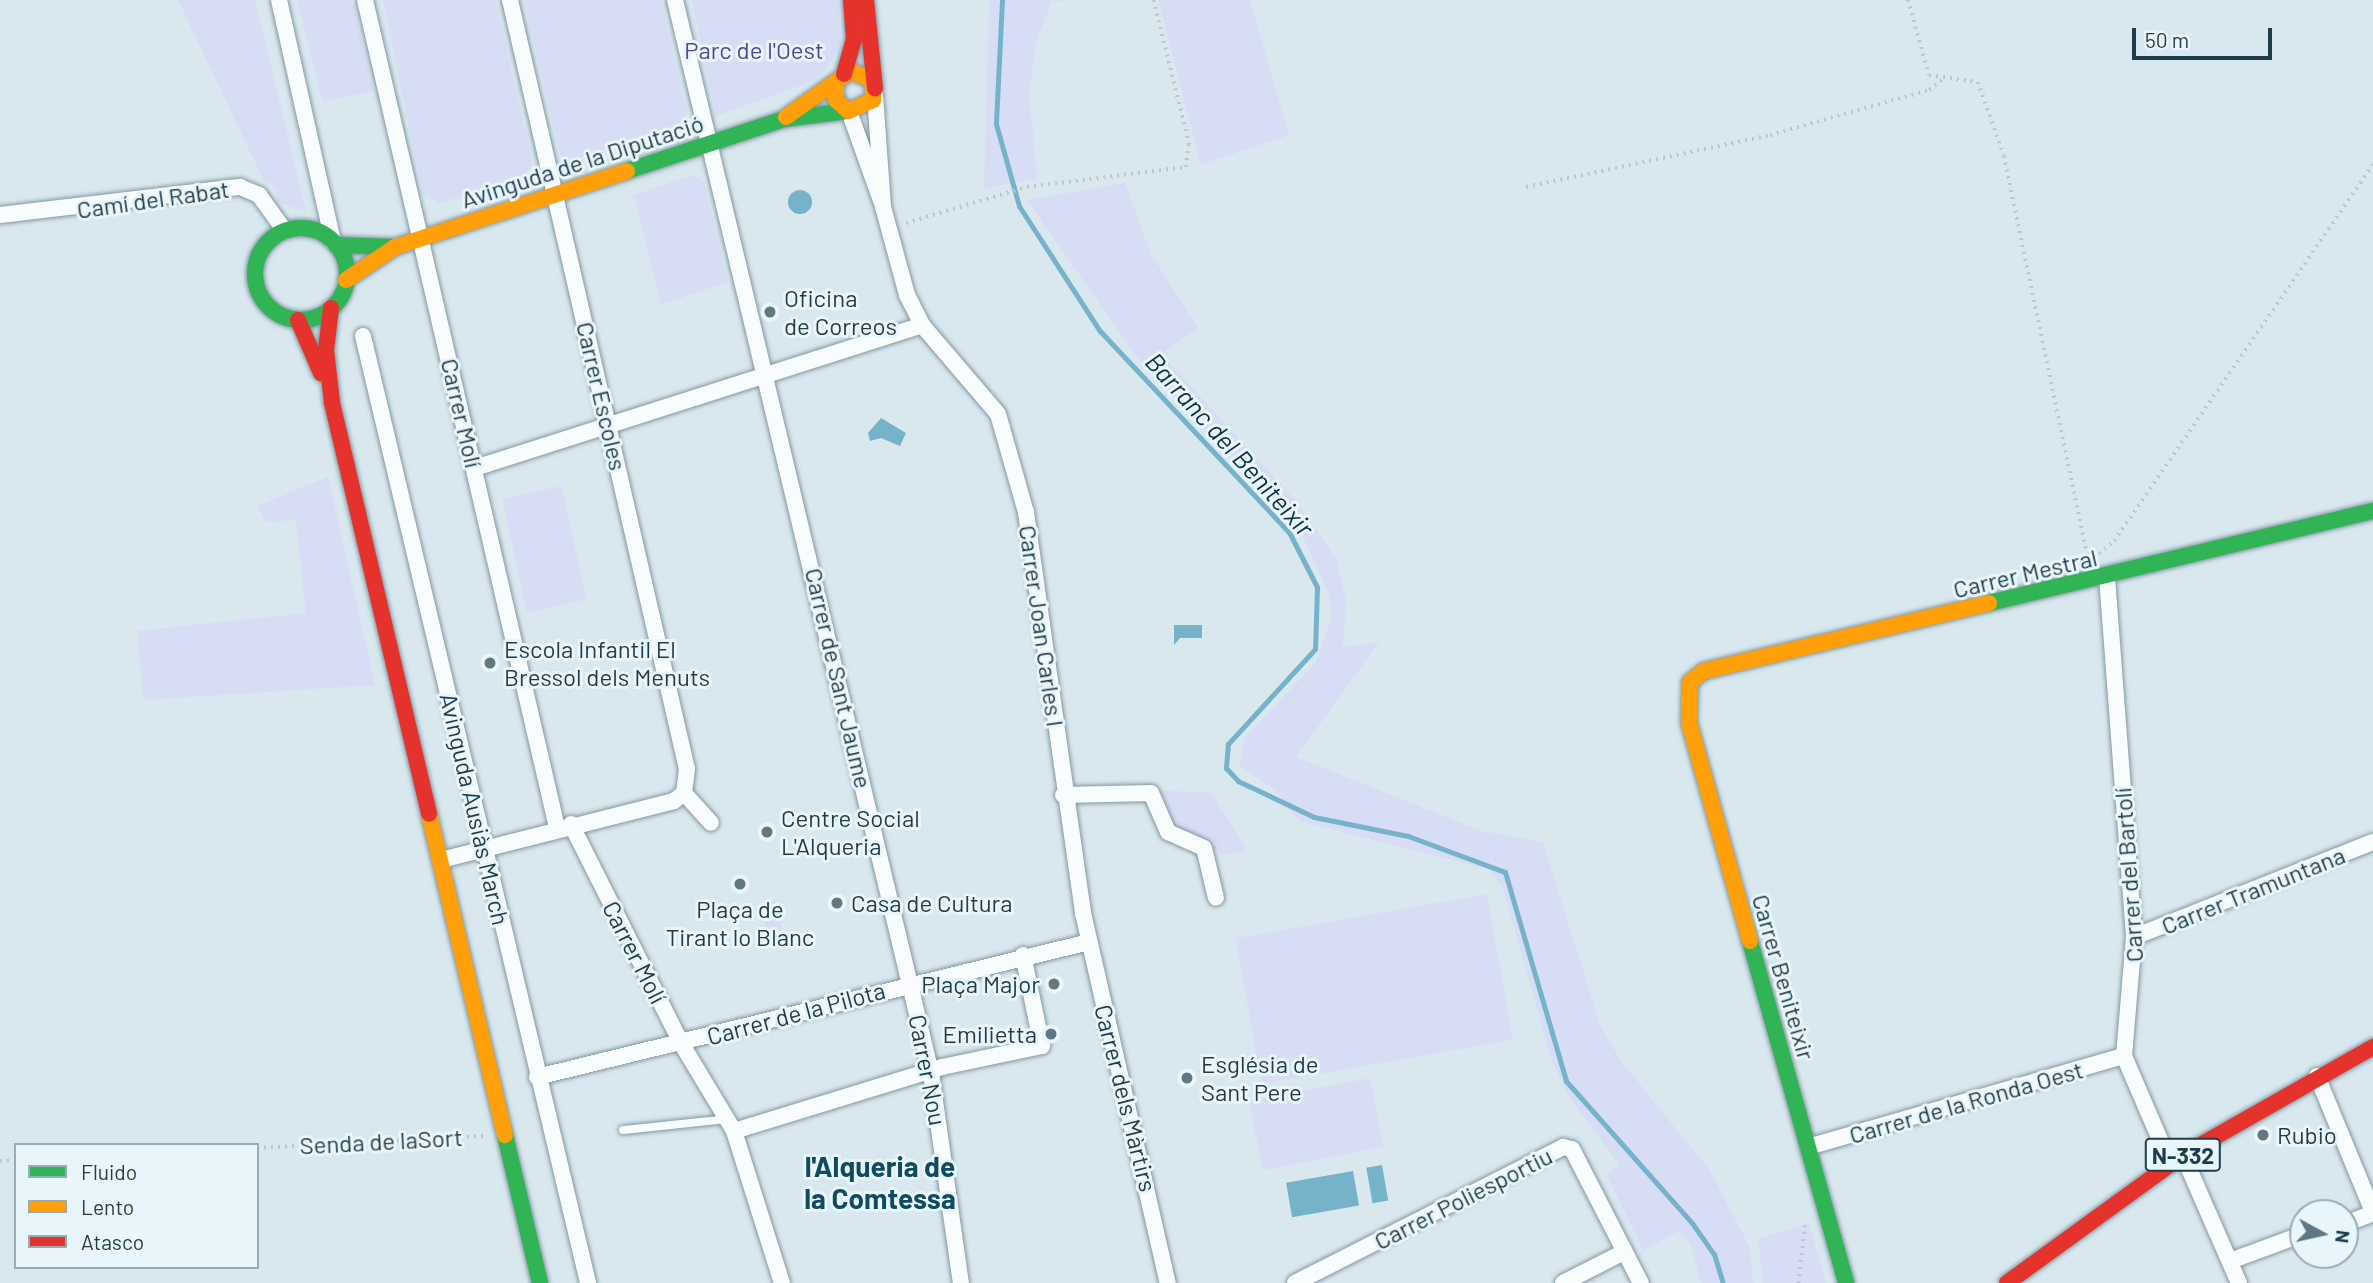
<!DOCTYPE html>
<meta charset="utf-8">
<style>
body{margin:0}
#map{position:relative;width:2373px;height:1283px;overflow:hidden;background:#d9e8ef;font-family:Barlow,sans-serif}
div>[style]{position:absolute}
[style*='--x']{left:calc(var(--x)*1px);top:calc(var(--y)*1px);width:calc(var(--w)*1px);rotate:calc(var(--a)*1deg)}
.green>*{inset:0;background:#d7ddf5;transform-origin:0 0}
.water>*{inset:0;background:#76b3cb;transform-origin:0 0}
.round{border-radius:50%}
.stream>*{height:5px;margin:-2.5px;padding:0 2.5px;transform-origin:2.5px;border-radius:2.5px;background:#76b3cb}
.path>*{height:3.5px;margin-top:-1.75px;transform-origin:0;background:repeating-linear-gradient(90deg,#bec7cb 0 2px,transparent 0 7px)}
.roads{filter:drop-shadow(0 0 2px #8398a1) drop-shadow(0 0 2px #8398a1)}
.lane>*{height:8px;margin:-4px;padding:0 4px;transform-origin:4px;border-radius:4px;background:#f9fcfd}
.street>*{height:16px;margin:-8px;padding:0 8px;transform-origin:8px;border-radius:8px;background:#f9fcfd}
.fast>*{height:16px;margin:-8px;padding:0 8px;transform-origin:8px;border-radius:8px;background:#30b455}
.fast>.ring{margin:-8px;padding:0;box-sizing:content-box;background:none;border:16px solid #30b455;border-radius:50%}
.slow>*{height:16px;margin:-8px;padding:0 8px;transform-origin:8px;border-radius:8px;background:#ff9f0a}
.jam>*{height:16px;margin:-8px;padding:0 8px;transform-origin:8px;border-radius:8px;background:#e5322d}
.dots>*{width:19px;height:19px;translate:-50% -50%;box-sizing:border-box;border:4px solid #e8f6fc;border-radius:50%}
span{translate:-50% -50%;white-space:nowrap;text-align:center;line-height:1.15;-webkit-text-stroke:6px #e8f6fc;paint-order:stroke}
.shield-label span{padding:2px 5px;background:#e8f6fc;border:2px solid;border-radius:5px;-webkit-text-stroke-width:0}
.shield-label{font-size:23px;color:#1e3c49;font-weight:700}
.park-label{font-size:24px;color:#524794}
.street-label{font-size:24px;color:#1e3c49}
.poi-label{font-size:24px;color:#1e3c49}
.left{translate:0 -50%;text-align:left}
.right{translate:-100% -50%;text-align:right}
.water-label{font-size:26px;color:#0b313f;font-style:italic}
.quarter-label{font-size:28px;color:#104b60;font-weight:700}
.legend{position:absolute;left:14px;top:1143px;width:245px;height:126px;box-sizing:border-box;background:#e8f6fc;border:2px solid #97acb4;margin:0;padding:9px 12px;list-style:none;font-size:21px;color:#1e3c49}
.legend li{display:flex;align-items:center;gap:14px;height:35px}
.legend b{width:35px;border:2px solid #97acb4}
.north{position:absolute;left:2289px;top:1199px;width:70px;height:70px;box-sizing:border-box;background:#e8f6fc;border:2px solid #97acb4;border-radius:50%;rotate:98deg;font-size:19px;font-weight:700;line-height:28px;text-align:center;color:#1e3c49}
.north::after{content:'';display:block;margin:auto;width:24px;height:32px;background:#5f7883;clip-path:polygon(50% 0,100% 100%,50% 72%,0 100%)}
.scale{position:absolute;left:2132px;top:28px;width:140px;height:32px;box-sizing:border-box;border:4px solid #1e3c49;border-top:0;padding-left:9px;font-size:21px;line-height:24px;white-space:nowrap;color:#1e3c49;-webkit-text-stroke:5px #e8f6fc;paint-order:stroke}
</style>
<div id="map">
<div class="green">
<div style="clip-path:polygon(178px 0,255px 0,306px 212px,277px 202px,276px 189px,263px 179px)"></div>
<div style="clip-path:polygon(297px 0,353px 0,373px 91px,323px 102px)"></div>
<div style="clip-path:polygon(383px 0,495px 0,532px 161px,526px 175px,440px 203px,423px 195px)"></div>
<div style="clip-path:polygon(524px 0,661px 0,687px 114px,682px 124px,570px 161px,560px 155px)"></div>
<div style="clip-path:polygon(692px 0,838px 0,841px 44px,825px 71px,808px 83px,716px 116px)"></div>
<div style="clip-path:polygon(989px 0,1066px 0,1051px 3px,1036px 42px,1029px 94px,1037px 178px,984px 189px)"></div>
<div style="clip-path:polygon(1158px 0,1250px 0,1289px 135px,1201px 165px)"></div>
<div style="clip-path:polygon(691px 175px,704px 182px,728px 282px,661px 305px,634px 195px)"></div>
<div style="clip-path:polygon(1125px 183px,1151px 254px,1198px 328px,1161px 354px,1296px 501px,1336px 558px,1346px 601px,1343px 647px,1379px 642px,1296px 757px,1482px 831px,1543px 842px,1600px 1025px,1621px 1061px,1711px 1172px,1750px 1248px,1753px 1283px,1701px 1283px,1691px 1246px,1679px 1231px,1643px 1250px,1606px 1174px,1620px 1166px,1566px 1092px,1551px 1059px,1503px 888px,1488px 869px,1299px 821px,1273px 789px,1240px 766px,1244px 739px,1315px 663px,1332px 617px,1329px 594px,1304px 539px,1137px 357px,1027px 200px)"></div>
<div style="clip-path:polygon(328px 477px,375px 685px,143px 700px,137px 631px,306px 613px,296px 520px,267px 522px,257px 506px)"></div>
<div style="left:562px;top:486px;width:116px;height:61px;rotate:78deg"></div>
<div style="clip-path:polygon(1161px 790px,1212px 793px,1247px 851px,1224px 854px,1171px 828px)"></div>
<div style="left:1487px;top:894px;width:148px;height:255px;rotate:80deg"></div>
<div style="clip-path:polygon(775px 900px,783px 931px,772px 937px,755px 908px)"></div>
<div style="left:1370px;top:1078px;width:70px;height:123px;rotate:79deg"></div>
<div style="clip-path:polygon(1809px 1223px,1826px 1283px,1763px 1283px,1758px 1239px)"></div>
</div>
<div class="water">
<div class="round" style="left:788px;top:190px;width:24px;height:24px"></div>
<div style="clip-path:polygon(881px 418px,906px 433px,900px 446px,881px 438px,870px 441px,868px 433px)"></div>
<div style="clip-path:polygon(1174px 625px,1202px 625px,1202px 638px,1180px 638px,1174px 645px)"></div>
<div style="left:1382px;top:1165px;width:36px;height:16px;rotate:80deg"></div>
<div style="left:1353px;top:1171px;width:35px;height:68px;rotate:80deg"></div>
</div>
<div class="stream">
<div style="--x:1002;--y:0;--w:124;--a:92.8"></div>
<div style="--x:996;--y:124;--w:85;--a:74.3"></div>
<div style="--x:1019;--y:206;--w:149;--a:57.1"></div>
<div style="--x:1100;--y:331;--w:276;--a:46.8"></div>
<div style="--x:1289;--y:532;--w:62;--a:63"></div>
<div style="--x:1317;--y:587;--w:62;--a:91.8"></div>
<div style="--x:1315;--y:649;--w:129;--a:132.5"></div>
<div style="--x:1228;--y:744;--w:24;--a:95"></div>
<div style="--x:1226;--y:768;--w:18;--a:47"></div>
<div style="--x:1238;--y:781;--w:84;--a:25.3"></div>
<div style="--x:1314;--y:817;--w:96;--a:11.4"></div>
<div style="--x:1408;--y:836;--w:103;--a:20.4"></div>
<div style="--x:1505;--y:872;--w:218;--a:73.7"></div>
<div style="--x:1566;--y:1081;--w:190;--a:48.4"></div>
<div style="--x:1692;--y:1223;--w:38;--a:55"></div>
<div style="--x:1714;--y:1254;--w:30;--a:73"></div>
</div>
<div class="path">
<div style="--x:1908;--y:0;--w:78;--a:74.4"></div>
<div style="--x:1929;--y:75;--w:49;--a:8.1"></div>
<div style="--x:1978;--y:82;--w:78;--a:70.6"></div>
<div style="--x:2004;--y:156;--w:410;--a:78.2"></div>
<div style="--x:1526;--y:187;--w:249;--a:-12"></div>
<div style="--x:1770;--y:135;--w:165;--a:-15.8"></div>
<div style="--x:1929;--y:90;--w:21;--a:-39"></div>
<div style="--x:906;--y:223;--w:126;--a:-16.6"></div>
<div style="--x:1027;--y:187;--w:159;--a:-7.2"></div>
<div style="--x:1185;--y:167;--w:22;--a:-80"></div>
<div style="--x:1189;--y:145;--w:149;--a:-103.9"></div>
<div style="--x:2099;--y:554;--w:20;--a:-41"></div>
<div style="--x:2114;--y:541;--w:457;--a:-55.5"></div>
<div style="--x:257;--y:1148;--w:228;--a:-3"></div>
<div style="--x:0;--y:1161;--w:16;--a:-4"></div>
<div style="--x:1798;--y:1283;--w:58;--a:-83.1"></div>
</div>
<div class="roads">
<div class="lane">
<div style="--x:623;--y:1130;--w:105;--a:-6"></div>
</div>
<div class="street">
<div style="--x:279;--y:0;--w:247;--a:77.4"></div>
<div style="--x:365;--y:0;--w:850;--a:76.94"></div>
<div style="--x:510;--y:0;--w:789;--a:77.04"></div>
<div style="--x:687;--y:769;--w:24;--a:97"></div>
<div style="--x:675;--y:0;--w:1103;--a:76.58"></div>
<div style="--x:931;--y:1073;--w:212;--a:81.9"></div>
<div style="--x:875;--y:95;--w:112;--a:85.9"></div>
<div style="--x:883;--y:207;--w:91;--a:74.7"></div>
<div style="--x:907;--y:295;--w:34;--a:63"></div>
<div style="--x:922;--y:325;--w:117;--a:49.5"></div>
<div style="--x:998;--y:414;--w:102;--a:74.1"></div>
<div style="--x:1026;--y:512;--w:405;--a:81.9"></div>
<div style="--x:1083;--y:913;--w:380;--a:77.1"></div>
<div style="--x:849;--y:111;--w:96;--a:70.4"></div>
<div style="--x:0;--y:215;--w:242;--a:-6.7"></div>
<div style="--x:240;--y:187;--w:21;--a:23"></div>
<div style="--x:259;--y:195;--w:44;--a:54.2"></div>
<div style="--x:363;--y:336;--w:973;--a:76.63"></div>
<div style="--x:475;--y:468;--w:469;--a:-17.7"></div>
<div style="--x:2107;--y:577;--w:361;--a:85.7"></div>
<div style="--x:2134;--y:937;--w:119;--a:94.8"></div>
<div style="--x:2124;--y:1056;--w:116;--a:66.7"></div>
<div style="--x:684;--y:793;--w:40;--a:48"></div>
<div style="--x:1063;--y:795;--w:88;--a:-1.3"></div>
<div style="--x:1151;--y:793;--w:43;--a:66.4"></div>
<div style="--x:1168;--y:832;--w:39;--a:24"></div>
<div style="--x:1204;--y:848;--w:51;--a:76.5"></div>
<div style="--x:571;--y:824;--w:245;--a:63.3"></div>
<div style="--x:681;--y:1043;--w:103;--a:58.9"></div>
<div style="--x:734;--y:1131;--w:159;--a:72.5"></div>
<div style="--x:441;--y:860;--w:240;--a:-14.2"></div>
<div style="--x:674;--y:801;--w:13;--a:-39"></div>
<div style="--x:2134;--y:937;--w:257;--a:-21.7"></div>
<div style="--x:2317;--y:1076;--w:147;--a:67.6"></div>
<div style="--x:537;--y:1077;--w:568;--a:-13.74"></div>
<div style="--x:734;--y:1131;--w:218;--a:-17.1"></div>
<div style="--x:942;--y:1067;--w:102;--a:-11.9"></div>
<div style="--x:1042;--y:1046;--w:93;--a:-101.8"></div>
<div style="--x:1808;--y:1147;--w:329;--a:-16.1"></div>
<div style="--x:2183;--y:1155;--w:140;--a:66.4"></div>
<div style="--x:2345;--y:1224;--w:30;--a:-21"></div>
<div style="--x:2230;--y:1261;--w:78;--a:-20.3"></div>
<div style="--x:1295;--y:1283;--w:301;--a:-26.9"></div>
<div style="--x:1563;--y:1147;--w:9;--a:13"></div>
<div style="--x:1572;--y:1149;--w:151;--a:62.8"></div>
<div style="--x:1563;--y:1283;--w:68;--a:-26.9"></div>
</div>
<div class="fast">
<div style="--x:627;--y:171;--w:165;--a:-18.3"></div>
<div style="--x:784;--y:119;--w:64;--a:-7.1"></div>
<div class="ring" style="left:255px;top:228px;width:76px;height:76px"></div>
<div style="--x:336;--y:245;--w:59;--a:1.9"></div>
<div style="--x:1989;--y:603;--w:395;--a:-13.5"></div>
<div style="--x:1750;--y:941;--w:355;--a:74.3"></div>
<div style="--x:505;--y:1135;--w:152;--a:76.7"></div>
</div>
<div class="slow">
<div style="--x:786;--y:117;--w:80;--a:-35.3"></div>
<div style="--x:851;--y:71;--w:24;--a:24"></div>
<div style="--x:873;--y:81;--w:19;--a:90"></div>
<div style="--x:873;--y:100;--w:27;--a:156"></div>
<div style="--x:848;--y:111;--w:16;--a:-137"></div>
<div style="--x:836;--y:100;--w:17;--a:-90"></div>
<div style="--x:346;--y:280;--w:59;--a:-34"></div>
<div style="--x:395;--y:247;--w:244;--a:-18.1"></div>
<div style="--x:429;--y:814;--w:330;--a:76.7"></div>
<div style="--x:1750;--y:941;--w:227;--a:-105.6"></div>
<div style="--x:1689;--y:722;--w:40;--a:-88.6"></div>
<div style="--x:1690;--y:682;--w:18;--a:-38"></div>
<div style="--x:1704;--y:671;--w:293;--a:-13.4"></div>
</div>
<div class="jam">
<div style="--x:866;--y:0;--w:89;--a:84.2"></div>
<div style="--x:844;--y:74;--w:35;--a:-74"></div>
<div style="--x:854;--y:40;--w:40;--a:-94.3"></div>
<div style="--x:331;--y:308;--w:42;--a:96.8"></div>
<div style="--x:326;--y:350;--w:53;--a:83.5"></div>
<div style="--x:332;--y:403;--w:422;--a:76.7"></div>
<div style="--x:298;--y:320;--w:58;--a:66.5"></div>
<div style="--x:2007;--y:1283;--w:218;--a:-36"></div>
<div style="--x:2183;--y:1155;--w:219;--a:-29.6"></div>
</div>
</div>
<div class="dots">
<div style="left:770px;top:312px;background:#5f7883"></div>
<div style="left:490px;top:663px;background:#5f7883"></div>
<div style="left:767px;top:832px;background:#5f7883"></div>
<div style="left:740px;top:884px;background:#5f7883"></div>
<div style="left:837px;top:903px;background:#5f7883"></div>
<div style="left:1054px;top:984px;background:#5f7883"></div>
<div style="left:1051px;top:1034px;background:#5f7883"></div>
<div style="left:1187px;top:1078px;background:#5f7883"></div>
<div style="left:2263px;top:1135px;background:#5f7883"></div>
</div>
<div class="shield-label">
<span style="left:2183px;top:1155px">N-332</span>
</div>
<div class="park-label">
<span style="left:754px;top:50px">Parc de l'Oest</span>
</div>
<div class="street-label">
<span style="left:582px;top:161px;rotate:-18deg">Avinguda de la Diputació</span>
<span style="left:153px;top:199px;rotate:-8deg">Camí del Rabat</span>
<span style="left:602px;top:396px;rotate:77deg">Carrer Escoles</span>
<span style="left:462px;top:413px;rotate:77deg">Carrer Molí</span>
<span style="left:2025px;top:573px;rotate:-13deg">Carrer Mestral</span>
<span style="left:1042px;top:626px;rotate:82deg">Carrer Joan Carles I</span>
<span style="left:839px;top:678px;rotate:77deg">Carrer de Sant Jaume</span>
<span style="left:475px;top:809px;rotate:77deg">Avinguda Ausiàs March</span>
<span style="left:2128px;top:875px;rotate:-94deg">Carrer del Bartolí</span>
<span style="left:2253px;top:890px;rotate:-22deg">Carrer Tramuntana</span>
<span style="left:635px;top:952px;rotate:63deg">Carrer Molí</span>
<span style="left:1784px;top:977px;rotate:74deg">Carrer Beniteixir</span>
<span style="left:796px;top:1013px;rotate:-15deg">Carrer de la Pilota</span>
<span style="left:928px;top:1070px;rotate:79deg">Carrer Nou</span>
<span style="left:1126px;top:1098px;rotate:76deg">Carrer dels Màrtirs</span>
<span style="left:1966px;top:1102px;rotate:-16deg">Carrer de la Ronda Oest</span>
<span style="left:381px;top:1141px;rotate:-3deg">Senda de laSort</span>
<span style="left:1463px;top:1198px;rotate:-27deg">Carrer Poliesportiu</span>
</div>
<div class="poi-label">
<span class="left" style="left:784px;top:312px">Oficina<br>de Correos</span>
<span class="left" style="left:504px;top:663px">Escola Infantil El<br>Bressol dels Menuts</span>
<span class="left" style="left:781px;top:832px">Centre Social<br>L'Alqueria</span>
<span class="left" style="left:851px;top:903px">Casa de Cultura</span>
<span style="left:740px;top:923px">Plaça de<br>Tirant lo Blanc</span>
<span class="right" style="left:1040px;top:984px">Plaça Major</span>
<span class="right" style="left:1037px;top:1034px">Emilietta</span>
<span class="left" style="left:1201px;top:1078px">Església de<br>Sant Pere</span>
<span class="left" style="left:2277px;top:1135px">Rubio</span>
</div>
<div class="water-label">
<span style="left:1230px;top:444px;rotate:48deg">Barranc del Beniteixir</span>
</div>
<div class="quarter-label">
<span style="left:880px;top:1182px">l'Alqueria de<br>la Comtessa</span>
</div>
<ul class="legend">
<li><b style="height:9px;background:#30b455"></b>Fluido</li>
<li><b style="height:9px;background:#ff9f0a"></b>Lento</li>
<li><b style="height:9px;background:#e5322d"></b>Atasco</li>
</ul>
<div class="north">N</div>
<div class="scale">50 m</div>
</div>
